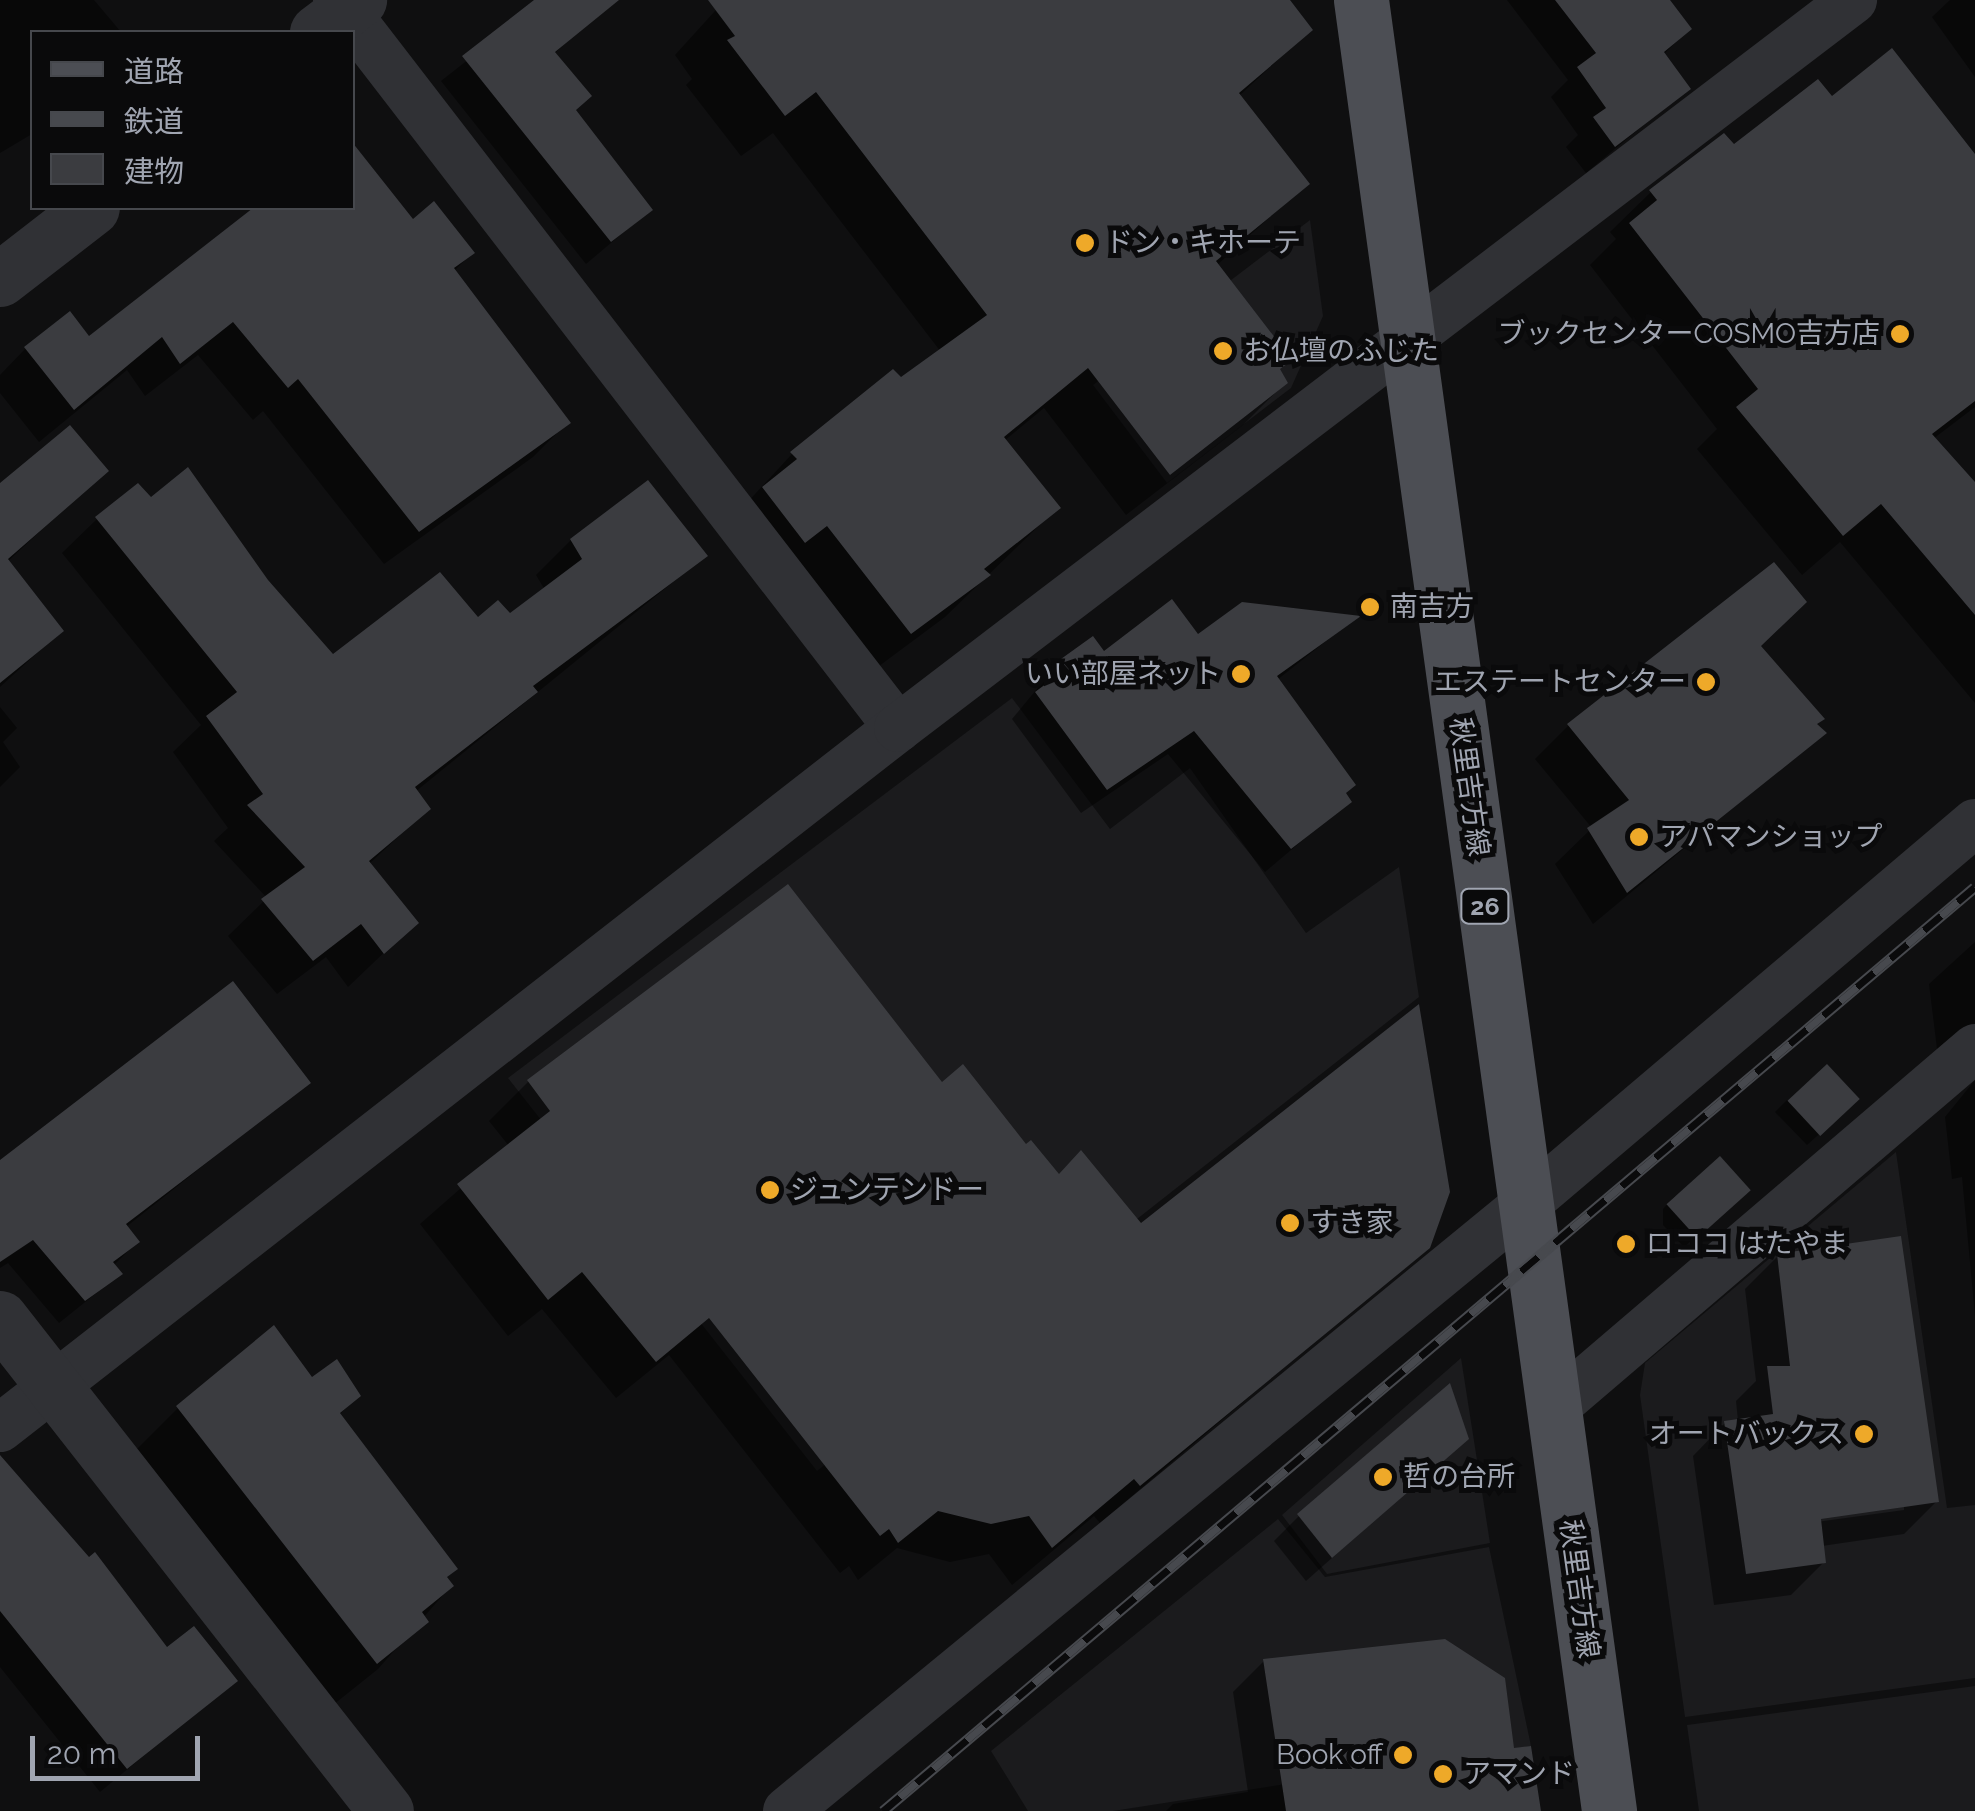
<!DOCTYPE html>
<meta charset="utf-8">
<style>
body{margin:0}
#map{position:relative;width:1975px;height:1811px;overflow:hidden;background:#0f0f10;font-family:Raleway,"Noto Sans JP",sans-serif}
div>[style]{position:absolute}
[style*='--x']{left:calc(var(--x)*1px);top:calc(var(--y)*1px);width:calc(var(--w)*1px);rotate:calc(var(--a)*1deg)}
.built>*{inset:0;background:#1b1b1d}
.shadow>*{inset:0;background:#0007}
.building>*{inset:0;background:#3b3c40;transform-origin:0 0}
.minor>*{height:48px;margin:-24px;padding:0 24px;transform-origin:24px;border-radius:24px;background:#303135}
.tertiary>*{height:55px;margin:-27.5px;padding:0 27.5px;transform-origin:27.5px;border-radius:27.5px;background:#303135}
.primary>*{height:55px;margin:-27.5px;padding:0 27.5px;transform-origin:27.5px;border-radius:27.5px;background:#4c4e54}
.rail>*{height:11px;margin-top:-5.5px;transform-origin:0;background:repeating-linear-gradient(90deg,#0a0a0b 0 22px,#47494e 0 44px);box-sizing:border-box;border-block:2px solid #47494e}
.dots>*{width:28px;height:28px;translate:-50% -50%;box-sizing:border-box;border:5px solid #0a0a0b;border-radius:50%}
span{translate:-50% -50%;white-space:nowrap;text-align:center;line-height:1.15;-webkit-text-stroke:10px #0a0a0b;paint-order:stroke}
.shield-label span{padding:2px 8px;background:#0a0a0b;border:2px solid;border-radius:8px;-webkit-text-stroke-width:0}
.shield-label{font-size:25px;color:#a0a5b1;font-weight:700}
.poi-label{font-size:28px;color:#a0a5b1}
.left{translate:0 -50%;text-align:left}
.right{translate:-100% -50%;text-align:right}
.street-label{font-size:28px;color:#a0a5b1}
.legend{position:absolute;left:30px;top:30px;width:325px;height:180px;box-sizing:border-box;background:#0a0a0b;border:2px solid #46484d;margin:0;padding:12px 18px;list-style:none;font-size:30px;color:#a0a5b1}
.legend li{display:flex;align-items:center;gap:20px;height:50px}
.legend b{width:50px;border:2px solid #46484d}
.scale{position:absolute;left:30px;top:1736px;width:170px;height:45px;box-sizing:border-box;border:5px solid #a0a5b1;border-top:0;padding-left:12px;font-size:30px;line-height:35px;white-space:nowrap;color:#a0a5b1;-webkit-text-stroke:8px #0a0a0b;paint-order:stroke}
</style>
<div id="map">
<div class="built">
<div style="clip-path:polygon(1310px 220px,1323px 316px,1291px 388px,1167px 483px,1093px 385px)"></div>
<div style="clip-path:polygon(1012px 698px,1110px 829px,1190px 768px,1306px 933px,1399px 867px,1419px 997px,817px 1471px,508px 1078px)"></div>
<div style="clip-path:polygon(1896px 1152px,1947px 1508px,1975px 1505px,1975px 1678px,1685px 1717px,1640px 1395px,1645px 1363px)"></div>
<div style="clip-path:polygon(1461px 1358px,1490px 1543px,1327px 1574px,1282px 1515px)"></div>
<div style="clip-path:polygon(1278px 1519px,1325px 1577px,1489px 1547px,1531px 1746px,1113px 1811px,1028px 1811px,991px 1751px)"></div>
<div style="clip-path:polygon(1975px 1686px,1975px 1811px,1699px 1811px,1687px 1725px)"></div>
</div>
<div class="shadow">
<div style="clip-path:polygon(0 0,94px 0,121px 32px,32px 32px,32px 134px,0 153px)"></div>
<div style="clip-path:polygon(544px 0,567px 0,587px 23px,554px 54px,574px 111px,650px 210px,586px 264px,441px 81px)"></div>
<div style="clip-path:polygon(725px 0,1287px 0,1310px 30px,1239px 96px,1307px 183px,1216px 266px,1285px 383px,1243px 425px,1126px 515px,1044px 408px,1004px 441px,1058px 507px,945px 617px,867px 675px,721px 531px,792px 454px,941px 352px,773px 133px,741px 156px,686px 85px,692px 79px,675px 55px)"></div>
<div style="clip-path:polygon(1667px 0,1689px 29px,1663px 55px,1688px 88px,1586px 173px,1566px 147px,1578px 135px,1551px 97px,1568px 80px,1507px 0)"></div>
<div style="clip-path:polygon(1950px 0,1975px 0,1975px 77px,1932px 17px)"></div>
<div style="clip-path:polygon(1832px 100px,1975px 158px,1975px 407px,1933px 439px,1975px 486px,1975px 703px,1840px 542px,1802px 575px,1697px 449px,1717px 429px,1590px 265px,1616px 239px,1610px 232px,1651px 192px)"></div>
<div style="clip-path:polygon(265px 208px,352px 208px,472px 253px,453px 272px,567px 423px,533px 457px,384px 564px,263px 411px,253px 420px,198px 355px,145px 396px,127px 370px,39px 442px,0 393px,0 375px,26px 348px,89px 340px)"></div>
<div style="clip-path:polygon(106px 470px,7px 562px,61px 631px,0 687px,0 486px)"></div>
<div style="clip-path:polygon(150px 500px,266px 581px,333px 658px,510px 617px,545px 590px,536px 575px,571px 540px,705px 556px,415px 792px,428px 809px,369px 864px,415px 923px,348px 987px,326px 957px,277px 994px,228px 936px,267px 898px,214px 841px,228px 828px,173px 752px,201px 725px,62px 553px,97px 519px)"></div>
<div style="clip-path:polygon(1355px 618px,1277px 680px,1349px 801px,1265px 872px,1168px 754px,1081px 813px,1012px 719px,1056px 666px,1093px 640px,1103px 655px)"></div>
<div style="clip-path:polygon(1758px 647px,1823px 733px,1593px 924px,1555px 864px,1592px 828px,1535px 759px,1568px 726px)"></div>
<div style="clip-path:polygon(0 707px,17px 728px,3px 742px,20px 767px,0 787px)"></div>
<div style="clip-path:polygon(787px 887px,941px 1085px,1058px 1177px,1140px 1226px,1427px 1246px,1100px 1523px,1094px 1516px,1012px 1585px,989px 1554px,950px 1562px,897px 1548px,858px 1580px,849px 1566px,840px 1573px,669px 1355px,616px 1398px,542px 1309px,508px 1336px,420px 1224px,509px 1146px,489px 1121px,528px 1082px)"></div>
<div style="clip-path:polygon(1975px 942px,1975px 1066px,1960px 1046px,1937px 1049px,1929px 984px)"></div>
<div style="clip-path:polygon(1975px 1080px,1975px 1316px,1962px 1177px,1952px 1179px,1945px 1117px)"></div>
<div style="clip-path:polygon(307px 1083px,126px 1227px,137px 1242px,113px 1266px,120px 1274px,59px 1323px,8px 1263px,0 1268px,0 1161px)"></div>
<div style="clip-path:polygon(1787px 1100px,1845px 1111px,1807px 1145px,1775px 1112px)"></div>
<div style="clip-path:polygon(1675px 1196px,1736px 1202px,1684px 1247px,1663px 1225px,1663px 1209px)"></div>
<div style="clip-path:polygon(evenodd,1778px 1256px,1937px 1501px,1904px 1534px,1822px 1546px,1824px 1562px,1791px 1595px,1714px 1605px,1693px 1456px,1725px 1423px,1738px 1421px,1736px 1401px,1756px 1381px,1745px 1289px,1778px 1256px,1904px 1505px,1904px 1510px,1809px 1523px,1809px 1518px,1904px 1505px)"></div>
<div style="clip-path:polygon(311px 1380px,358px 1396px,339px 1415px,451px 1586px,378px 1669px,328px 1709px,131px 1455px,178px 1408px)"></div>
<div style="clip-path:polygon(1466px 1439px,1306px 1581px,1274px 1541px,1299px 1516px)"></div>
<div style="clip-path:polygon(0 1491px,167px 1651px,234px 1681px,100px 1792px,0 1667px)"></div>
<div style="clip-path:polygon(1264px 1661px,1512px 1751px,1539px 1811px,1166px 1811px,1173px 1804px,1248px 1792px,1233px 1692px)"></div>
</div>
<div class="building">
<div style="clip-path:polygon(534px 0,619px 0,555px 52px,592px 96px,576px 110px,653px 210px,611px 242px,462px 56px)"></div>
<div style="clip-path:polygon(708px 0,1290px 0,1313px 30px,1239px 93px,1310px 184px,1216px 261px,1292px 360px,1280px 369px,1288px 383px,1170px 475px,1088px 368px,1004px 437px,1061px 508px,984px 569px,991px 575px,911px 634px,827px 526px,805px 543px,762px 487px,797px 459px,790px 452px,893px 369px,901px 377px,987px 315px,816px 92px,785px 116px,727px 40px,735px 36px)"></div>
<div style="clip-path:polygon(1555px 0,1670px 0,1692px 29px,1664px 52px,1691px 89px,1615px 147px,1593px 117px,1606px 108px,1577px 67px,1596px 53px)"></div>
<div style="clip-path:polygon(1892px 48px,1975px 154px,1975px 401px,1932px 434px,1975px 482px,1975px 615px,1881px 504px,1843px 536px,1736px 407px,1758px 389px,1629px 223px,1657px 200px,1649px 190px,1724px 133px,1734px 144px,1818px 79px,1832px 96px)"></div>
<div style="clip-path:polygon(352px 142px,413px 219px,434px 201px,475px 253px,454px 268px,571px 423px,419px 532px,298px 379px,288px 388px,233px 322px,180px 364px,162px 337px,74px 410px,24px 347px,70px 311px,89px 336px,253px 208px,352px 208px)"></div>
<div style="clip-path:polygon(70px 425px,109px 471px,8px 559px,64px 631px,0 683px,0 483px)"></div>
<div style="clip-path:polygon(188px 467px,268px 580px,333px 654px,440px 572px,478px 617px,498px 600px,510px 613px,582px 559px,570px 539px,648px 480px,708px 556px,533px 686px,538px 692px,415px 787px,431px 809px,369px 861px,419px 923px,384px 954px,361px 924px,313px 961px,261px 899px,305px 867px,247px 805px,263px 794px,206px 716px,237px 692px,95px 517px,138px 483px,151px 497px)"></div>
<div style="clip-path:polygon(1774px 562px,1807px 602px,1761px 646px,1825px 719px,1817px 724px,1827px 733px,1627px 893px,1587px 828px,1629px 800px,1567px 724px)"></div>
<div style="clip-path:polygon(1172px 599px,1198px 634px,1242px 602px,1361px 616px,1277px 676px,1356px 785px,1346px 793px,1352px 802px,1291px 849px,1194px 731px,1107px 790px,1035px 692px,1062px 672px,1054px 664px,1093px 636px,1104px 651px)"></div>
<div style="clip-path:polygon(788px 884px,942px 1082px,963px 1064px,1026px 1144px,1031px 1140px,1059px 1174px,1081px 1150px,1141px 1223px,1419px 1004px,1450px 1192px,1430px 1248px,1140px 1486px,1134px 1479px,1052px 1548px,1029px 1516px,991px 1524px,938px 1511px,898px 1543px,889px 1529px,880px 1536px,709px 1318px,656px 1362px,582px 1272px,548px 1300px,457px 1184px,550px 1111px,527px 1080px)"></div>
<div style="clip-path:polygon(233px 981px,311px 1083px,126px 1224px,140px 1242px,113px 1262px,123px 1274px,85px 1301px,33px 1240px,0 1262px,0 1160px)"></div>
<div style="left:1827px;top:1064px;width:48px;height:54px;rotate:47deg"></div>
<div style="left:1720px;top:1156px;width:46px;height:72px;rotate:48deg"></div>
<div style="clip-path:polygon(1901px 1236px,1939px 1502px,1821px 1519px,1826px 1563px,1746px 1574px,1724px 1421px,1773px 1414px,1767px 1366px,1790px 1366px,1777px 1254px)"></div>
<div style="clip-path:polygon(274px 1325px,312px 1377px,337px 1359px,361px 1396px,340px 1413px,458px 1569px,447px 1577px,454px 1586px,422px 1612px,429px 1622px,377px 1664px,176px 1406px)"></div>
<div style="clip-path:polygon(1450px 1383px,1469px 1439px,1332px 1558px,1297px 1514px)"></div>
<div style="clip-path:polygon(0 1455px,89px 1557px,95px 1552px,167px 1647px,194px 1626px,238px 1681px,127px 1769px,0 1611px)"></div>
<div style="clip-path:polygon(1445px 1639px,1505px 1678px,1514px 1748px,1531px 1746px,1541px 1811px,1286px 1811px,1263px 1659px)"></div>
</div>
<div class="minor">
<div style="--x:337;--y:0;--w:919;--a:52.38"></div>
<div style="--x:1554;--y:1408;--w:554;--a:-40.53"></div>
<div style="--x:0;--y:1428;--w:1139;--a:-37.94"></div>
<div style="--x:898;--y:728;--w:1201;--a:-37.32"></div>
<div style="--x:787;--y:1811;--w:956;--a:-39.4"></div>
<div style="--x:1526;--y:1204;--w:589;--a:-40.32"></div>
</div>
<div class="tertiary">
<div style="--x:317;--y:32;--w:53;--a:-37.3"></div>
<div style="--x:0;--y:279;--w:116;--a:-37.7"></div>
<div style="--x:0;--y:1318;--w:626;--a:51.94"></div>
</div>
<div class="primary">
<div style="--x:1361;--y:0;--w:1828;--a:82.2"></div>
</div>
<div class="rail">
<div style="--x:883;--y:1811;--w:1430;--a:-40.24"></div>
</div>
<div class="dots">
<div style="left:1085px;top:243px;background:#eea929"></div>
<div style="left:1900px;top:334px;background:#eea929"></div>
<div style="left:1223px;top:351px;background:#eea929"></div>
<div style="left:1370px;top:607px;background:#eea929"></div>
<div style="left:1241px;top:674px;background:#eea929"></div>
<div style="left:1706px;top:682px;background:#eea929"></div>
<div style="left:1639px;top:837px;background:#eea929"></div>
<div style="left:770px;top:1190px;background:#eea929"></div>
<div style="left:1290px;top:1223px;background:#eea929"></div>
<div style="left:1626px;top:1244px;background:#eea929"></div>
<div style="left:1864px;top:1434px;background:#eea929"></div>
<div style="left:1383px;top:1477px;background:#eea929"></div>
<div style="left:1403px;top:1755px;background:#eea929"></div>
<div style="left:1443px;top:1774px;background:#eea929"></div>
</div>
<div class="shield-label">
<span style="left:1485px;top:906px">26</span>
</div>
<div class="poi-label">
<span class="left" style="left:1105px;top:243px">ドン・キホーテ</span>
<span class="right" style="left:1880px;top:334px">ブックセンターCOSMO吉方店</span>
<span class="left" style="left:1243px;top:351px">お仏壇のふじた</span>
<span class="left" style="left:1390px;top:607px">南吉方</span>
<span class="right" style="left:1221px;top:674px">いい部屋ネット</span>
<span class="right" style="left:1686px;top:682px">エステートセンター</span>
<span class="left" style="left:1659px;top:837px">アパマンショップ</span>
<span class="left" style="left:790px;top:1190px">ジュンテンドー</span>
<span class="left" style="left:1310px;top:1223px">すき家</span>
<span class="left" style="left:1646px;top:1244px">ロココ はたやま</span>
<span class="right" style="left:1844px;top:1434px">オートバックス</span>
<span class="left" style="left:1403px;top:1477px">哲の台所</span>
<span class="right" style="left:1383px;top:1755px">Book off</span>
<span class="left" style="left:1463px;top:1774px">アマンド</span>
</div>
<div class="street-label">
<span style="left:1469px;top:787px;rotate:82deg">秋里吉方線</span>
<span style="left:1579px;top:1589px;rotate:82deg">秋里吉方線</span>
</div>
<ul class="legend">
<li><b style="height:12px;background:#4c4e54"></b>道路</li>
<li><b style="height:12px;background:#47494e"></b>鉄道</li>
<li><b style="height:28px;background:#3b3c40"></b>建物</li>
</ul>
<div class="scale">20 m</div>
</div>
